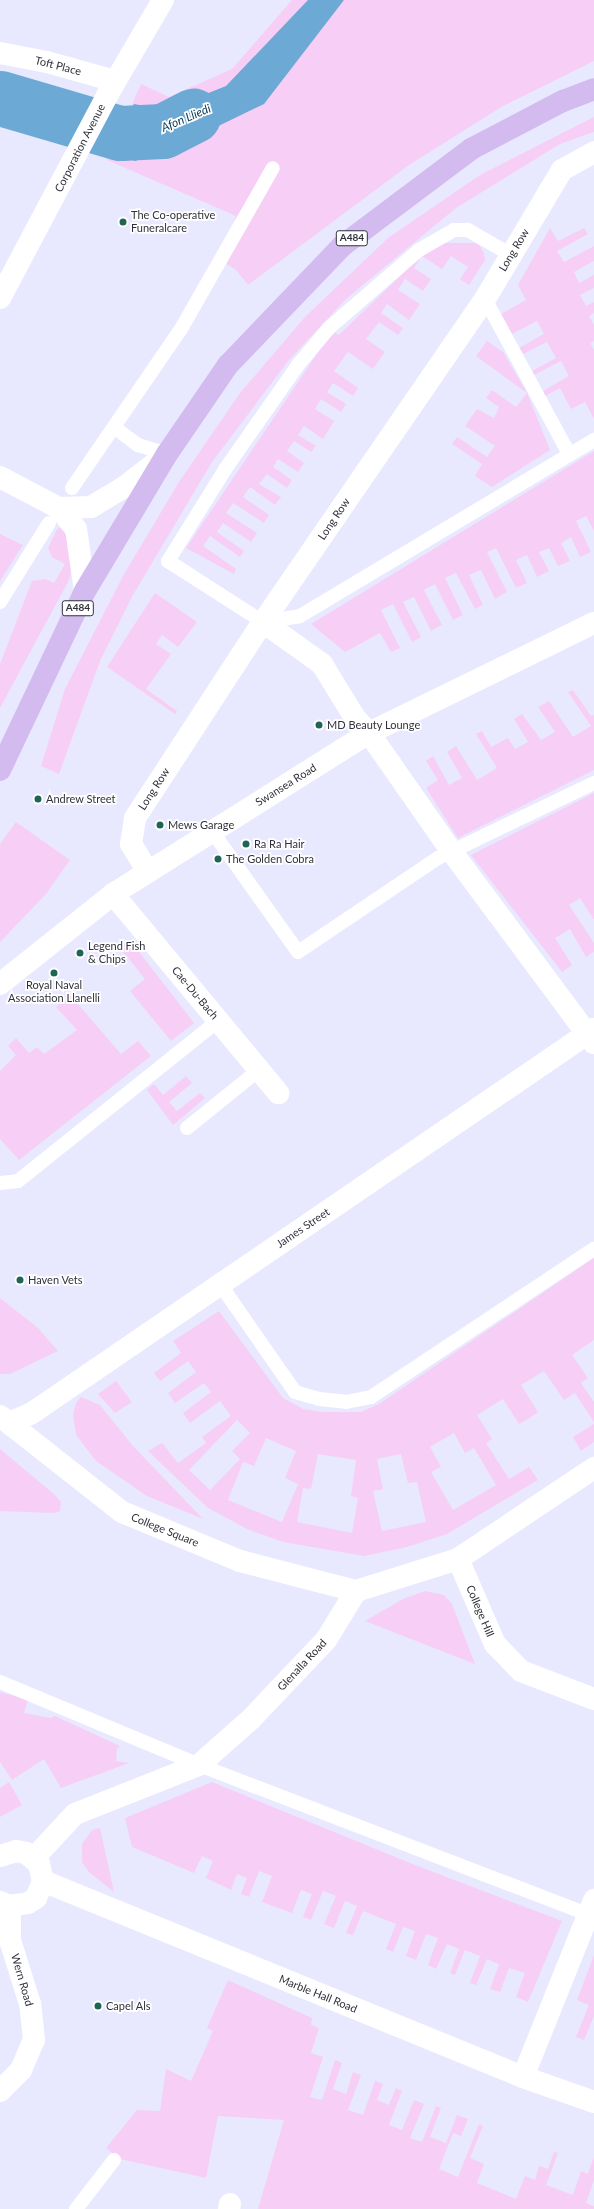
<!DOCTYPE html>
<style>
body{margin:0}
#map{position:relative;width:594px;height:2209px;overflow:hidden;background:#e8e9fe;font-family:Lato,sans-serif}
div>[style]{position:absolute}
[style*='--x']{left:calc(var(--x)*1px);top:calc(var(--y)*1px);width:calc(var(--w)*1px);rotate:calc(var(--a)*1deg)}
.green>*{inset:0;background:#f7cef6}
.water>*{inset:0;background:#6ca9d4}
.river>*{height:55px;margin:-27.5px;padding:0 27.5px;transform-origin:27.5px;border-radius:27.5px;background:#6ca9d4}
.lane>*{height:14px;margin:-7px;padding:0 7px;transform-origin:7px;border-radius:7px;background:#fff}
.street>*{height:22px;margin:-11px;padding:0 11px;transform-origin:11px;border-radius:11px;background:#fff}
.primary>*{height:22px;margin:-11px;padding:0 11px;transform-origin:11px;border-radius:11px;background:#d3bbef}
.dots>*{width:11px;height:11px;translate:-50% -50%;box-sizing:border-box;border:2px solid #fff;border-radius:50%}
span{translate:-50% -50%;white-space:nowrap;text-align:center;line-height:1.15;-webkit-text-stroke:3.5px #fff;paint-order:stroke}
.shield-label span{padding:1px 3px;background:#fff;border:1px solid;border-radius:3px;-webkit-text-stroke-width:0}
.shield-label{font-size:10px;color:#31313b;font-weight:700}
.street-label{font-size:11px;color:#31313b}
.poi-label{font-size:11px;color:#31313b}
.left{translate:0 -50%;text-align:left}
.water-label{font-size:12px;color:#043855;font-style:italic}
</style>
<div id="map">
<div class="green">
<div style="clip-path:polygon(292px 0,594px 0,594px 61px,503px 106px,409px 165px,248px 285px,236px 270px,221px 260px,236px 216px,107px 160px,141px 84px,169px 97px,232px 69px)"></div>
<div style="clip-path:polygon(594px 117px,594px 132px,560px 144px,456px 208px,346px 299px,289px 360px,212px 462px,133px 595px,100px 661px,59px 774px,41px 766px,65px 689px,123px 576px,179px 482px,240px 393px,305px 317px,388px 238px,480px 175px)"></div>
<div style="clip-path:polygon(550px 228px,558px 241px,584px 228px,588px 234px,557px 251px,564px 262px,594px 246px,594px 261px,574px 272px,579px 283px,594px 275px,594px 288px,580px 295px,586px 306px,594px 302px,594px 313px,589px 316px,594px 325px,594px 341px,590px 343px,594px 350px,594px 419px,585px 402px,571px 409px,560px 388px,545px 396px,543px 391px,569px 376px,561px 361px,534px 375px,532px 371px,556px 358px,547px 342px,523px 354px,519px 348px,544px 334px,537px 321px,512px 334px,501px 314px,526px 300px,518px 285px)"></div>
<div style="clip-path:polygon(445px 243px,475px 243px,479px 245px,484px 253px,485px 260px,469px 285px,460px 279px,468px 267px,451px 256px,442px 269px,422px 256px,414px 268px,431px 279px,423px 291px,405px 279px,398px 290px,420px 304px,409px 320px,387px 304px,381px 313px,403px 328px,398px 335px,379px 322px,366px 339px,385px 352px,373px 369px,348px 352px,334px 371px,358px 388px,353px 396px,333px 383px,327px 392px,346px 404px,341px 412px,321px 399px,315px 409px,334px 421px,323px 439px,304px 426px,298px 435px,316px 446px,311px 452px,294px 441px,287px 451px,304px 463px,298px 472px,278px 459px,273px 467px,292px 480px,287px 488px,267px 474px,259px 484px,281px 497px,275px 505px,250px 487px,243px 497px,269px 515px,264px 523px,233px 503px,226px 513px,257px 533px,251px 542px,223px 523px,217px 532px,244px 551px,240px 557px,210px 536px,203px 546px,236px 569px,234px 574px,186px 548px,321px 348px,334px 332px,339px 335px,423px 254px)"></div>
<div style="clip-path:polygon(487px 341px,503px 352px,527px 393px,550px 450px,492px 487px,475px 476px,482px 464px,452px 444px,457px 437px,487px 457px,495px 446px,465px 426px,477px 409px,494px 418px,499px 407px,486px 398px,492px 390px,516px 407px,527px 393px,476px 356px)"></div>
<div style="clip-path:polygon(594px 451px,594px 531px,586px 516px,576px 521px,591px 552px,580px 557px,571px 537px,561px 543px,570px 561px,558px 566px,549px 548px,539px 552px,549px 571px,537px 577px,527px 555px,516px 560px,527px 583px,516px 588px,496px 548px,487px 552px,507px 592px,495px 599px,481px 570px,469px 575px,483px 605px,475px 609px,456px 573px,445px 578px,463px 615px,453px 620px,435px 584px,424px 590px,442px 625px,431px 631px,414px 597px,403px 602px,421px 637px,412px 642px,393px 604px,381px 610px,400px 648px,391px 652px,380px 633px,345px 652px,311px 624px)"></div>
<div style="clip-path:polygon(60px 528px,72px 538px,73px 564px,69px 580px,0 708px,0 664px,32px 581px,45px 579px,54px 583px,65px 564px,52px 557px,48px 548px,57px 529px)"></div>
<div style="clip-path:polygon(0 534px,23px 545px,0 581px)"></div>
<div style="clip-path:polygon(155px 593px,197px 622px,178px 647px,162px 635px,156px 644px,171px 654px,146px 689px,177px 711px,175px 714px,107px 667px)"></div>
<div style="clip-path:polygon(573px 690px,591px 716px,594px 715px,594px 770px,458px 838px,426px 788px,438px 780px,426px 761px,433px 756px,449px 785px,462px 778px,447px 752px,456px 746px,477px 780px,497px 768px,476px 734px,482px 731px,491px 747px,508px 738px,515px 749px,528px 742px,514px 719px,522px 714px,541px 740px,555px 732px,538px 707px,549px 701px,573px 737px,591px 726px,568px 692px)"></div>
<div style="clip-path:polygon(594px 793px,594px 920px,580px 898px,569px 905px,594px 943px,594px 952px,586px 957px,570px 929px,555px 938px,572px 965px,562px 972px,471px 855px)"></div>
<div style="clip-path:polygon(16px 822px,70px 860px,46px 894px,0 942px,0 844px)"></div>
<div style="clip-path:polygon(130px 940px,194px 1023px,171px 1041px,130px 991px,145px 979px,120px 948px)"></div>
<div style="clip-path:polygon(71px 996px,121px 1054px,138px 1041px,151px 1056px,19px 1160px,0 1139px,0 1071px,16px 1055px,8px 1046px,16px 1038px,29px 1053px,37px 1047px,44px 1054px,77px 1030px,56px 1007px)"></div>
<div style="clip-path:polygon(186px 1076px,192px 1083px,169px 1102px,177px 1111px,200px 1093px,205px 1098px,173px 1125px,147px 1090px,154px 1084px,163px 1095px)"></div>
<div style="clip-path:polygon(evenodd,594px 1258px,594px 1340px,572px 1355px,588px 1378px,581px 1383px,594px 1402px,594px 1422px,575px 1393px,564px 1400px,544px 1371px,521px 1385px,538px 1412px,528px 1419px,519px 1424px,503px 1399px,477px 1415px,492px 1439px,486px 1443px,509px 1479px,529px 1467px,538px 1480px,447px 1534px,407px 1547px,364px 1556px,283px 1542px,247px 1529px,208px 1508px,148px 1451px,162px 1443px,178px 1463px,206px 1443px,202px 1437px,231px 1416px,220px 1401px,190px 1423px,183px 1413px,211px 1392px,204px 1383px,175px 1403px,168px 1393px,196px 1372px,188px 1361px,160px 1381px,154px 1373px,181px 1353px,173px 1341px,219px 1311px,283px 1398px,303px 1409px,322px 1412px,361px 1412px,379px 1404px,594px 1258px,237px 1420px,250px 1433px,232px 1451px,240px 1459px,210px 1490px,189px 1470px,237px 1420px,594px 1258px,454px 1433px,465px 1453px,474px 1448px,496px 1485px,453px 1510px,431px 1472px,441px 1467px,430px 1447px,454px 1433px,594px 1258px,266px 1438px,296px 1451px,285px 1478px,298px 1484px,282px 1522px,228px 1500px,243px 1462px,254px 1466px,266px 1438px,594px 1258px,318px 1454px,356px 1460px,351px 1496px,358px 1498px,352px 1533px,297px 1522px,303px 1488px,311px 1489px,318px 1454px,594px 1258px,401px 1454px,408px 1483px,417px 1482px,426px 1522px,382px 1531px,373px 1491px,383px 1489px,377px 1459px,401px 1454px)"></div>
<div style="clip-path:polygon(0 1298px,38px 1328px,58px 1351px,10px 1374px,0 1374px)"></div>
<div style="clip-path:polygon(116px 1381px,132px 1402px,115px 1413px,98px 1394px)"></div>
<div style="clip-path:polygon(81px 1397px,100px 1405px,133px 1446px,203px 1519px,147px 1496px,96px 1461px,76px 1435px,73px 1415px,76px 1403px)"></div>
<div style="clip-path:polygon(594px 1424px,594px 1442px,581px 1451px,573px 1437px)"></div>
<div style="clip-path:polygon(0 1449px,55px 1495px,61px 1502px,60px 1511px,54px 1513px,0 1511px)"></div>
<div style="clip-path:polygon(425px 1591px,444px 1595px,452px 1604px,475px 1664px,365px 1621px,403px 1599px)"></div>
<div style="clip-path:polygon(0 1692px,28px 1700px,24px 1713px,50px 1718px,55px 1716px,120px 1746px,117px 1749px,116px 1761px,129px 1763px,61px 1788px,44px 1759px,12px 1780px,0 1762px)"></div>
<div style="clip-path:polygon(9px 1782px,22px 1805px,0 1817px,0 1788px)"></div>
<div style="clip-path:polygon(212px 1782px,410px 1863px,562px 1921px,528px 2002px,516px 1997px,525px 1973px,509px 1968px,500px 1992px,490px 1989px,499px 1964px,487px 1959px,476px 1985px,470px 1983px,480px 1956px,465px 1950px,455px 1975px,450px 1973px,459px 1949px,447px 1944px,436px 1969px,428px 1965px,438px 1938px,426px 1934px,416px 1960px,406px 1956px,415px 1931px,403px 1927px,393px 1952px,386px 1949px,396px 1924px,363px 1911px,353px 1935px,346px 1933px,357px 1906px,345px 1901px,334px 1928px,324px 1924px,336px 1896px,323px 1891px,311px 1920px,303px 1917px,312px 1894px,301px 1890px,292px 1913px,262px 1902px,272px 1876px,259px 1871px,249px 1897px,241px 1894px,247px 1878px,237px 1874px,231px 1890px,206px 1878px,213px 1861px,202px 1856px,194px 1873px,132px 1847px,125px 1818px)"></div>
<div style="clip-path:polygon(100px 1828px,114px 1892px,89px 1872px,82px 1862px,82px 1844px,92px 1830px)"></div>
<div style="clip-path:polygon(594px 1955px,594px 2016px,584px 2040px,576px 2037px,589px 2005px,577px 2000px)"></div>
<div style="clip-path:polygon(228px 1980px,312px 2018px,311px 2025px,319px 2028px,311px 2053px,323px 2057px,310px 2097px,322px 2100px,335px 2060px,342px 2063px,333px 2089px,346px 2094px,353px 2072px,361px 2075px,348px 2110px,363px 2115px,375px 2081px,383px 2084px,377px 2100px,389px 2105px,396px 2088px,402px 2091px,389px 2125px,402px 2130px,414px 2100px,424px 2104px,410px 2138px,422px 2142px,436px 2106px,441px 2108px,430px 2137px,446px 2143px,457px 2115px,468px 2119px,461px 2136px,453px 2133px,439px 2169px,458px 2177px,479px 2124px,483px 2126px,470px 2158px,484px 2164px,477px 2183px,516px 2199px,525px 2176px,535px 2180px,539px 2166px,548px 2169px,554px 2152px,558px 2153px,546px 2185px,573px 2195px,581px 2171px,588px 2174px,594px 2157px,594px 2180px,586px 2203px,594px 2206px,594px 2209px,258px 2209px,284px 2120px,218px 2116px,206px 2178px,120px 2159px,106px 2148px,137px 2110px,160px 2111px,166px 2069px,191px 2081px,213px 2031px,207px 2028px)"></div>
</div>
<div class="water">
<div style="clip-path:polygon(308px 0,344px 0,264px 104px,175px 147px,135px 161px,113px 151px,134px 104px,166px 110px,226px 86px)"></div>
<div style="clip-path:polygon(0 72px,76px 93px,58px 130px,0 110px)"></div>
</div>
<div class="river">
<div style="--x:0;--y:98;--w:125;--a:16.3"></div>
<div style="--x:120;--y:133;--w:43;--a:-2.7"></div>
<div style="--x:163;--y:131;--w:34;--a:-27"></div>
</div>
<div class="lane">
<div style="--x:511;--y:255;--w:50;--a:-149.8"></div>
<div style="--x:468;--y:230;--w:14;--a:180"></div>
<div style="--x:454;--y:230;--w:40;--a:150.3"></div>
<div style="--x:419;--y:250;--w:119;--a:139.1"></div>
<div style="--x:329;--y:328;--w:48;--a:130"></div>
<div style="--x:298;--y:365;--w:126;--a:125"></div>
<div style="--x:226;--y:468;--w:110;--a:121.9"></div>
<div style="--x:168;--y:561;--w:113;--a:32.7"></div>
<div style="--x:263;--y:622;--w:37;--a:-9"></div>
<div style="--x:300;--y:616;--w:343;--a:-30.9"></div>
<div style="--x:485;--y:299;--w:176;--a:61.5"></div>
<div style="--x:114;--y:427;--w:30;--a:37"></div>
<div style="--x:138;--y:445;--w:30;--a:17"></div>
<div style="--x:72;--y:488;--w:193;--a:-55.6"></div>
<div style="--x:181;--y:329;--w:185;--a:-60.3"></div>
<div style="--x:0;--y:602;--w:93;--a:-58.2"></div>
<div style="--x:212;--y:831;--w:148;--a:54.6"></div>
<div style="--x:298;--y:952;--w:169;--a:-33.9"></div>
<div style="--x:438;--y:858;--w:173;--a:-25.7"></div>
<div style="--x:187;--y:1128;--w:92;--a:-38.9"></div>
<div style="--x:0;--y:1183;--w:18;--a:-6"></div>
<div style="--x:18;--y:1181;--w:256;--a:-38.7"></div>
<div style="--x:220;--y:1284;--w:131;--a:55.2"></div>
<div style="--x:295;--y:1392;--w:25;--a:16"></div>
<div style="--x:319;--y:1399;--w:27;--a:6"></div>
<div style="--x:346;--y:1402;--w:25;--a:-11"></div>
<div style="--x:371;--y:1397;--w:268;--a:-33.6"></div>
<div style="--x:0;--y:1682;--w:216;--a:22.6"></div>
<div style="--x:199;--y:1765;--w:423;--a:21"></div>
<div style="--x:76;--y:2209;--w:62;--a:-52.2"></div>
</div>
<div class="street">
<div style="--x:0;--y:53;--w:48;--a:10.8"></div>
<div style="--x:47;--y:62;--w:71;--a:15.6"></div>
<div style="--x:0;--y:298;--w:231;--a:-62.1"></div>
<div style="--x:108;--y:94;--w:109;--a:-59.7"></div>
<div style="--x:0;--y:477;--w:67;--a:27.7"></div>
<div style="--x:59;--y:508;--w:27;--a:51"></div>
<div style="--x:76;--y:529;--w:63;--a:81.7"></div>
<div style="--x:59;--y:508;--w:32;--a:-2"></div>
<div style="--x:91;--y:507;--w:37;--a:-31"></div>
<div style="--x:123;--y:488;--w:56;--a:-37.7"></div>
<div style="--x:263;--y:622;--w:72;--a:35.4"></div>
<div style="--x:322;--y:664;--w:63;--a:58.6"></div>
<div style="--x:355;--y:718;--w:21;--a:47"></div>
<div style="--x:369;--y:733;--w:145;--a:55.1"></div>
<div style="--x:452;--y:852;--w:238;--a:53.4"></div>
<div style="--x:148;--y:872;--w:33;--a:-121"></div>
<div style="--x:131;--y:844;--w:26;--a:-81"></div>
<div style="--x:135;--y:818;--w:234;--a:-56.9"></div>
<div style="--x:263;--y:622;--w:392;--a:-55.5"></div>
<div style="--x:485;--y:299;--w:150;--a:-59.2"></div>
<div style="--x:562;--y:170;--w:37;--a:-29"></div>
<div style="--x:113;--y:894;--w:259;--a:50.3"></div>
<div style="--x:0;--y:984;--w:144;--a:-38.5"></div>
<div style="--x:113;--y:894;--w:302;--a:-32.2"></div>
<div style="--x:369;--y:733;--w:250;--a:-26.1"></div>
<div style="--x:0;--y:1416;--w:155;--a:38.2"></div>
<div style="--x:122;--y:1512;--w:128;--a:22.6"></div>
<div style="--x:240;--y:1561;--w:120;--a:14.5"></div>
<div style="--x:9;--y:1423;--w:25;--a:-23"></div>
<div style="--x:32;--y:1413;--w:681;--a:-34.34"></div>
<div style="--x:458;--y:1559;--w:93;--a:66.5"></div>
<div style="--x:495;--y:1644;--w:37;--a:46"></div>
<div style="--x:521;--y:1671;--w:78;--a:21"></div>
<div style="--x:0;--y:1856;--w:17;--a:-17"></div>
<div style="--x:16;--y:1851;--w:10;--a:11"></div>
<div style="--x:26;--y:1853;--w:17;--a:40"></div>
<div style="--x:39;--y:1864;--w:17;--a:77"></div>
<div style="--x:43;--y:1881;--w:18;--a:112"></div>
<div style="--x:36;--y:1898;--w:9;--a:148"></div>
<div style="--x:28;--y:1903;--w:18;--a:171"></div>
<div style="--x:10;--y:1906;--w:11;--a:-158"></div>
<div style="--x:34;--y:1858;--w:60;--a:-47"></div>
<div style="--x:75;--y:1814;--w:133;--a:-21.6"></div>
<div style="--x:199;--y:1765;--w:69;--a:-41.5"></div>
<div style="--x:251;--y:1719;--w:109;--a:-46.5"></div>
<div style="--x:326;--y:1640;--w:57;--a:-58.5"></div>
<div style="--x:356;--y:1591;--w:107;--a:-17.4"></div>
<div style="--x:458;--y:1559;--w:164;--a:-33.8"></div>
<div style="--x:43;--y:1881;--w:518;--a:22.21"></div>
<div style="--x:523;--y:2077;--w:75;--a:19.4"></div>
<div style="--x:523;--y:2077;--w:191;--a:-68.1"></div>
<div style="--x:0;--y:2091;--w:30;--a:-45"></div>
<div style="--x:21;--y:2070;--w:33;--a:-67"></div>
<div style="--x:34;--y:2040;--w:36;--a:-96"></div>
<div style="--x:30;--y:2004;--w:67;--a:-107.4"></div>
<div style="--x:10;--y:1940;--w:34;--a:-90"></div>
<div style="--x:229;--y:2209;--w:5;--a:-79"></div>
</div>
<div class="primary">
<div style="--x:0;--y:770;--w:198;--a:-64.6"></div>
<div style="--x:85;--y:591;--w:160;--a:-59.1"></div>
<div style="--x:167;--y:454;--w:108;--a:-55.6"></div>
<div style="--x:228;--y:365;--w:165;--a:-46.2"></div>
<div style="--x:342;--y:246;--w:161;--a:-36.9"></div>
<div style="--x:471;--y:149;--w:104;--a:-27.6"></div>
<div style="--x:563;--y:101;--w:33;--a:-21"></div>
</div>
<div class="dots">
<div style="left:123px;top:222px;background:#206456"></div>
<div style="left:319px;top:725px;background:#206456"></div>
<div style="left:38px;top:799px;background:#206456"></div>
<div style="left:160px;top:825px;background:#206456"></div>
<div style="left:246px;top:844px;background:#206456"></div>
<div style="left:218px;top:859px;background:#206456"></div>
<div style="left:80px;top:953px;background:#206456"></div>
<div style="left:54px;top:973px;background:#206456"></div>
<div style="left:20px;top:1280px;background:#206456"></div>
<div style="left:98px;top:2006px;background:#206456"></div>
</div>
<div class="shield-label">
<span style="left:352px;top:238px">A484</span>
<span style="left:78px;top:608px">A484</span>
</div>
<div class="street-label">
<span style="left:58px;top:66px;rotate:14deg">Toft Place</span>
<span style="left:80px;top:148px;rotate:-63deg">Corporation Avenue</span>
<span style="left:514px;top:250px;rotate:-59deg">Long Row</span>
<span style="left:334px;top:519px;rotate:-56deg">Long Row</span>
<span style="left:286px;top:785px;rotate:-32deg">Swansea Road</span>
<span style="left:154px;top:789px;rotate:-57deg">Long Row</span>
<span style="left:195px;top:993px;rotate:50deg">Cae-Du-Bach</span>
<span style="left:303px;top:1228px;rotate:-34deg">James Street</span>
<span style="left:165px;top:1530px;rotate:22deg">College Square</span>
<span style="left:480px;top:1611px;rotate:67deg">College Hill</span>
<span style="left:302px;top:1665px;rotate:-47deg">Glenalla Road</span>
<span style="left:22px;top:1980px;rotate:74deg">Wern Road</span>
<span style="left:318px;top:1994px;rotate:22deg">Marble Hall Road</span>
</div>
<div class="poi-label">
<span class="left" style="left:131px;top:222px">The Co-operative<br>Funeralcare</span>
<span class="left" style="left:327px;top:725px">MD Beauty Lounge</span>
<span class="left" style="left:46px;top:799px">Andrew Street</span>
<span class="left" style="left:168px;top:825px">Mews Garage</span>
<span class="left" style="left:254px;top:844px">Ra Ra Hair</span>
<span class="left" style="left:226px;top:859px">The Golden Cobra</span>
<span class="left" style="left:88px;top:953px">Legend Fish<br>&amp; Chips</span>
<span style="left:54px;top:992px">Royal Naval<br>Association Llanelli</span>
<span class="left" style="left:28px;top:1280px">Haven Vets</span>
<span class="left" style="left:106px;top:2006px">Capel Als</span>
</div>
<div class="water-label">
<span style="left:186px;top:118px;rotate:-23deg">Afon Lliedi</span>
</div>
</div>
